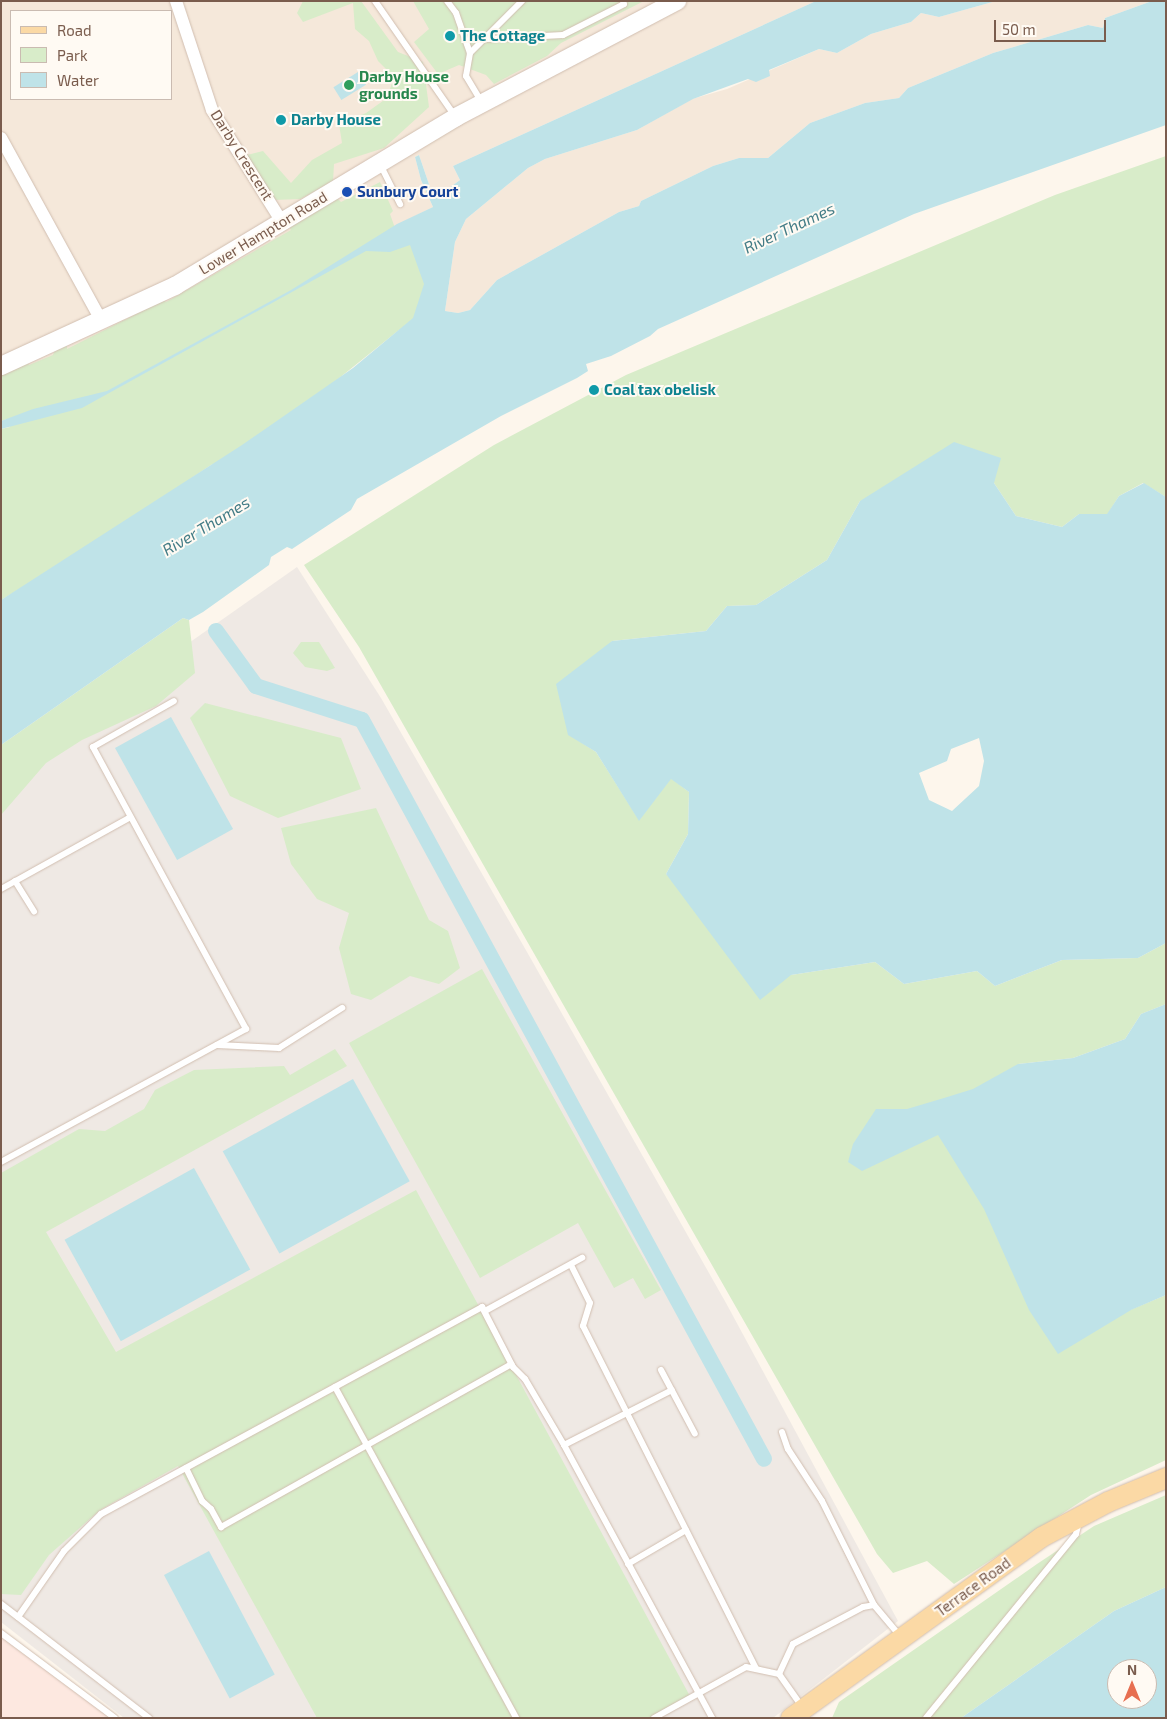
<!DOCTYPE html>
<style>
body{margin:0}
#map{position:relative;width:1167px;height:1719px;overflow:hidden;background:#fdf6ec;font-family:"Exo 2",sans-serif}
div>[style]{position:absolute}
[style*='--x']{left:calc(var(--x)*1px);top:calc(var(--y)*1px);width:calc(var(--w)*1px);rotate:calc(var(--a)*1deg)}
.residential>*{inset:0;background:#f5e8da}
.commercial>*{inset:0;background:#fde8e0}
.industrial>*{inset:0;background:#efe9e4}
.green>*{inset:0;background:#d8ecc9}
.water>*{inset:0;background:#bfe3e8;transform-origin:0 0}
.canal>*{height:16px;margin:-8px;padding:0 8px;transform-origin:8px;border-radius:8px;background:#bfe3e8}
.roads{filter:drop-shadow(0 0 1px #d1beb0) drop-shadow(0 0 1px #d1beb0)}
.lane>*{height:6px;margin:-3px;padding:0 3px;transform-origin:3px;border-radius:3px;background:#fff}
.street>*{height:12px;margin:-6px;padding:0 6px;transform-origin:6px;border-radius:6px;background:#fff}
.secondary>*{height:18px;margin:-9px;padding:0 9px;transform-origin:9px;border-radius:9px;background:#fff}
.primary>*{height:20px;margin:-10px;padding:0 10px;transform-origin:10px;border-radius:10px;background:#fbd9a5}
.dots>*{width:14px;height:14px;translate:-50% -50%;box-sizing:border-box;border:2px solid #fffaf3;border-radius:50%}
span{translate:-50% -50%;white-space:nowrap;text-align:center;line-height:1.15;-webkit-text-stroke:4px #fffaf3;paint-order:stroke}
.culture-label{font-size:15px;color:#0d838f;font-weight:700}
.left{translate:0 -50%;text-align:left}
.leisure-label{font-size:15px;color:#27864d;font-weight:700}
.street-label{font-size:15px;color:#7a5c4d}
.transit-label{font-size:15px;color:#164399;font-weight:700}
.water-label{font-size:16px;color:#437c86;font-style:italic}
.frame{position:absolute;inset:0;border:2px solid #7a5c4d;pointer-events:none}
.legend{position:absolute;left:10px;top:10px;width:162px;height:90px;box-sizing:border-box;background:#fffaf3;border:1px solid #cabbb1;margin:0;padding:6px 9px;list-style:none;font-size:15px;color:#7a5c4d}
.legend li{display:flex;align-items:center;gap:10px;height:25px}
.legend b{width:25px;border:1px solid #cabbb1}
.north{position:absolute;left:1107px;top:1659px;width:50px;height:50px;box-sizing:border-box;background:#fffaf3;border:1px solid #cabbb1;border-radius:50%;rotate:0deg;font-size:14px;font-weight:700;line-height:20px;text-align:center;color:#7a5c4d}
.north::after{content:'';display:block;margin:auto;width:18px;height:22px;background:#e76f51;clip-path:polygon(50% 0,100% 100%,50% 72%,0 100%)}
.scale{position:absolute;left:994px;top:20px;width:112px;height:22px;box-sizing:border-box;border:2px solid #7a5c4d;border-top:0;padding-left:6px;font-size:15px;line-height:18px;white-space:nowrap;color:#7a5c4d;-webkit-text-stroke:4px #fffaf3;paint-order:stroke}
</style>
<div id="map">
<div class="residential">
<div style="clip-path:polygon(evenodd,1px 1px,816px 1px,453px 166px,460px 180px,434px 199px,419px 155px,415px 157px,421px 180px,433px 207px,33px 409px,1px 421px,1px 1px,11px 11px,171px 11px,171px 99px,11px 99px,11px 11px)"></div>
<div style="clip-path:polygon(996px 1px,1152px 1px,1105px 18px,1103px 28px,1088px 25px,993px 53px,908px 88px,899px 98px,865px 103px,810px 123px,768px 158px,739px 158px,713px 166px,641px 201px,639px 206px,619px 212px,497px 280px,470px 310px,458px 313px,445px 311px,455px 242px,466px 219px,528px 168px,545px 159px,637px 130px,692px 99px,727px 89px,819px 49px,837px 53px,871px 34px,911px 22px,921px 13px,939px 17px)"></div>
</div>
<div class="commercial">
<div style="clip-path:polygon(1px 1636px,118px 1718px,1px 1718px)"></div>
</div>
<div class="industrial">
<div style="clip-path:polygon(297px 567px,381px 698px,527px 952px,726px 1303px,898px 1621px,773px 1718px,124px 1718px,1px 1622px,1px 775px)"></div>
</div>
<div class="green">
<div style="clip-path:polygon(303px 1px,361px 1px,398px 52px,423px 62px,429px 107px,384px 148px,334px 164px,333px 182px,300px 199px,274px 200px,247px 155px,263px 151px,291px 183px,312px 160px,342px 143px,339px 124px,366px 113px,387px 98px,394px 77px,378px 61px,369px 41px,355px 29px,353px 3px,303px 22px,297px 13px)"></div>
<div style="clip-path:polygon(413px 1px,644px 1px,561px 43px,547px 56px,494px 84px,486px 75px,459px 65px,438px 74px,414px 42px,429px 29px)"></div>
<div style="clip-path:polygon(1166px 156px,1166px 497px,1143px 483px,1119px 496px,1107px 515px,1079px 514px,1062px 527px,1016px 516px,994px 483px,860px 501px,827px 560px,756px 605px,727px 606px,706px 631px,612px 641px,568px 734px,596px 752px,639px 820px,671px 778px,689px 792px,688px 834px,666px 874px,791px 975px,875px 962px,904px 984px,977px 971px,995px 986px,1062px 960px,1138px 958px,1166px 943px,1166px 1004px,1141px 1014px,1125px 1039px,1073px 1058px,1018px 1064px,1130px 1310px,1166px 1295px,1166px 1460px,1091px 1495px,954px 1584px,927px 1561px,893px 1573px,877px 1554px,359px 647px,304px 565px,494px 445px,626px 375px,1055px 195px)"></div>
<div style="clip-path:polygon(380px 182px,393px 211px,390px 214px,395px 228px,440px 239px,426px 332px,399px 330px,252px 448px,211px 465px,190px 479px,187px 490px,1px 600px,1px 429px,10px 427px,7px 419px,1px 421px,1px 368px,27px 359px,29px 365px,53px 355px,56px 347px,67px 346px,67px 349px,164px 300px,166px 302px,291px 230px,287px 223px,334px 195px,341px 202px)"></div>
<div style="clip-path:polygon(183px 618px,189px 620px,195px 673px,156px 706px,82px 740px,46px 763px,1px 815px,1px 745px)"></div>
<div style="clip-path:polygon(301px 642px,319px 642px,335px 668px,327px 671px,305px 667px,293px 653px)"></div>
<div style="clip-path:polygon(205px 703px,341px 738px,361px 789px,278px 818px,230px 796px,190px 718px)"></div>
<div style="clip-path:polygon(376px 808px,429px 920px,448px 931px,460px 968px,439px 984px,410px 976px,371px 1000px,351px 994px,339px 948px,349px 913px,317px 899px,291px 864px,281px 828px)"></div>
<div style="clip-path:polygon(482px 969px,661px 1290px,645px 1299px,633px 1278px,614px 1288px,578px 1223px,480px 1278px,349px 1043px)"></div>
<div style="clip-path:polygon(335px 1049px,347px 1066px,46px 1232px,116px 1352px,416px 1190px,691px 1698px,653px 1718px,317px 1718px,178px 1466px,100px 1510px,49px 1555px,21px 1595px,1px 1594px,1px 1173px,79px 1129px,105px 1131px,144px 1109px,155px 1090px,194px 1070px,284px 1066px,290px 1075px)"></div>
<div style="clip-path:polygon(1166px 1495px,1166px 1587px,1114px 1611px,961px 1718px,832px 1718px,839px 1702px,1037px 1564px,1094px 1526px)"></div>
</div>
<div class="water">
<div style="clip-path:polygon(816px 1px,996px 1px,939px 17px,921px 13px,911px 22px,871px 34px,837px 53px,819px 49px,769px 70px,770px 76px,756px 82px,748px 79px,693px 99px,637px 130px,545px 159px,528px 168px,466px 219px,455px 242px,445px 311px,458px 313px,470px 310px,497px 280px,619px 212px,639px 206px,641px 201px,713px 166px,739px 158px,768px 158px,810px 123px,865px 103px,899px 98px,908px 88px,993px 53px,1088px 25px,1103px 28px,1105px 18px,1152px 1px,1166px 1px,1166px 125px,914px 214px,658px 329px,650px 336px,611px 356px,586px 364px,588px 371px,577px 378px,501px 416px,357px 499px,351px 510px,292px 549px,287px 547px,271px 557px,269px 565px,203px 612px,189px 620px,183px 618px,1px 745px,1px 600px,242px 445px,353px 368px,413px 318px,424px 284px,410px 245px,390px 252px,366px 251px,82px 408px,1px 429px,1px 421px,33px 409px,107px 391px,291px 290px,397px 224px,433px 207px,421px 180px,415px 157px,419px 155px,434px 199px,460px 180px,453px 166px)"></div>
<div style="left:358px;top:72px;width:15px;height:29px;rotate:58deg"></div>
<div style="clip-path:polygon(evenodd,954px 442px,1001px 458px,994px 483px,1016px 516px,1062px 527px,1079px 514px,1107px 514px,1119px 496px,1144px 483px,1166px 497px,1166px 943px,1138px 958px,1062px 960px,995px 986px,977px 971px,904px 984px,875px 962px,791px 975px,760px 1000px,666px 874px,688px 834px,689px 792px,671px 779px,639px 821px,596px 752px,568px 735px,556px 684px,612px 641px,706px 631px,727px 606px,756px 605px,827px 560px,860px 501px,954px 442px,979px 738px,984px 761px,979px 786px,952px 811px,929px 800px,919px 773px,947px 761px,951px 749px,979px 738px)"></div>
<div style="left:171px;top:717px;width:128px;height:64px;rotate:61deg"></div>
<div style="clip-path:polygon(1166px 1004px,1166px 1295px,1131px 1310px,1058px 1354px,1029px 1310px,984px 1209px,938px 1135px,862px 1171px,848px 1162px,853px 1144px,876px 1109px,907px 1109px,944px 1098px,973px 1089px,1018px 1064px,1073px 1058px,1125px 1039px,1141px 1014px)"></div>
<div style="left:353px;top:1079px;width:117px;height:149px;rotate:61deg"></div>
<div style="left:194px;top:1168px;width:116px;height:148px;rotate:61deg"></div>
<div style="left:209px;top:1551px;width:140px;height:51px;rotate:62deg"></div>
<div style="clip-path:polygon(evenodd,1166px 1587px,1166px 1718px,961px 1718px,1114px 1611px,1166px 1587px,1117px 1669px,1147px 1669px,1147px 1699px,1117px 1699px,1117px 1669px)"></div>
</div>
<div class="canal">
<div style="--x:216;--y:631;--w:68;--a:54"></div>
<div style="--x:256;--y:686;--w:111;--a:17.8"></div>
<div style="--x:362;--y:720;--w:841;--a:61.45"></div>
</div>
<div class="roads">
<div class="lane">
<div style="--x:375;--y:1;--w:140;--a:55.2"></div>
<div style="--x:447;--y:1;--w:15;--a:53"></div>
<div style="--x:456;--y:13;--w:42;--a:70.7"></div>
<div style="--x:487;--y:39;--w:76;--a:-3"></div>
<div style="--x:563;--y:35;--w:68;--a:-26.9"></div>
<div style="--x:624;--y:4;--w:3;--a:-108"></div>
<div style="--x:481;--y:101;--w:29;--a:-121"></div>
<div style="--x:466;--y:76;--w:23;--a:-80"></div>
<div style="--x:470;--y:53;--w:74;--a:-45"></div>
<div style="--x:380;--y:164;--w:45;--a:63.4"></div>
<div style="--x:15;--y:881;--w:36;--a:58"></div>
<div style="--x:1;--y:889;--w:146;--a:-29"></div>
<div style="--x:217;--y:1045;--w:62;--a:2.8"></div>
<div style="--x:279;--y:1048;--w:75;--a:-32.4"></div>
<div style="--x:1;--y:1162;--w:279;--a:-28.5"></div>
<div style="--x:246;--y:1029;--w:321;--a:-118.5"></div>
<div style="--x:93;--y:747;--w:93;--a:-29.6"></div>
<div style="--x:571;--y:1265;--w:42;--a:63.4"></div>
<div style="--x:590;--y:1303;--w:24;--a:107"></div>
<div style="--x:583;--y:1326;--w:383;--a:63.2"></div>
<div style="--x:485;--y:1311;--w:111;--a:-28.7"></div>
<div style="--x:661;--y:1370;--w:72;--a:62"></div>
<div style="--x:335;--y:1387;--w:377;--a:61.3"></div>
<div style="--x:782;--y:1432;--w:18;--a:71"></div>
<div style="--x:788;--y:1449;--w:62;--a:56.8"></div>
<div style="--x:822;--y:1501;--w:116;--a:63.4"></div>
<div style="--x:564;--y:1445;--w:121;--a:-27"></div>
<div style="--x:186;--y:1468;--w:37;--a:64"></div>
<div style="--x:202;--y:1501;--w:12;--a:42"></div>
<div style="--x:211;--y:1509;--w:21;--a:61"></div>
<div style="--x:221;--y:1527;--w:333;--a:-29.3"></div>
<div style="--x:628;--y:1564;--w:67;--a:-30.4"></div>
<div style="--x:1;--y:1604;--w:187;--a:37.6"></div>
<div style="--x:18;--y:1617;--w:80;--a:-55.1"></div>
<div style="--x:64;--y:1551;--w:52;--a:-45"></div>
<div style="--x:101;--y:1514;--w:434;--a:-28.5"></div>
<div style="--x:482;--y:1307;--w:68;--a:62.7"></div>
<div style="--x:513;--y:1367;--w:17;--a:45"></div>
<div style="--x:525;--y:1379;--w:77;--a:59.4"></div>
<div style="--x:564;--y:1445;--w:311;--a:61.5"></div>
<div style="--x:1;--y:1633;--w:142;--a:36.7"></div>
<div style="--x:803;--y:1708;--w:42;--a:-125.2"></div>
<div style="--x:779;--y:1674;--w:33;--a:-65"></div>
<div style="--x:793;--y:1644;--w:79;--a:-27.9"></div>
<div style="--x:863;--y:1607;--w:11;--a:-10"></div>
<div style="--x:874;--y:1605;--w:39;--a:50"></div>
<div style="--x:654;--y:1718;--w:105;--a:-29"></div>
<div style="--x:746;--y:1667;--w:34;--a:12"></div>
<div style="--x:926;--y:1718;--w:237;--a:-50.8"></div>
<div style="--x:1076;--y:1534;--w:12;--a:-76"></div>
</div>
<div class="street">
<div style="--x:176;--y:1;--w:115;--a:71.7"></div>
<div style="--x:212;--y:110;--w:132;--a:58"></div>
<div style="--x:1;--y:138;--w:210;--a:61.2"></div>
</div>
<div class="secondary">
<div style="--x:1;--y:366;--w:192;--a:-24.7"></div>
<div style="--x:175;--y:286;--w:328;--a:-31"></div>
<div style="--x:456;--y:117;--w:250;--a:-27.7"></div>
</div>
<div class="primary">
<div style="--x:791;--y:1718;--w:309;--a:-35.8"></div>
<div style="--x:1042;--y:1537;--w:75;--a:-27.9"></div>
<div style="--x:1108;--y:1502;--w:63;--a:-22.5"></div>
</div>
</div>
<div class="dots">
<div style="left:450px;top:36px;background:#0f9aa8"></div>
<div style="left:349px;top:85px;background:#2e9e5b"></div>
<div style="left:281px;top:120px;background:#0f9aa8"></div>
<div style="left:347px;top:192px;background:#1a4fb4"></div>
<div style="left:594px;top:390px;background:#0f9aa8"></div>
</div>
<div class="culture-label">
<span class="left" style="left:460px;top:36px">The Cottage</span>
<span class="left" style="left:291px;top:120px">Darby House</span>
<span class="left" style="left:604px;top:390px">Coal tax obelisk</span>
</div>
<div class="leisure-label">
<span class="left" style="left:359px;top:85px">Darby House<br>grounds</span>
</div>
<div class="street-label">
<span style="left:242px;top:155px;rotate:58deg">Darby Crescent</span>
<span style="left:263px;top:233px;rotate:-31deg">Lower Hampton Road</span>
<span style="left:973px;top:1587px;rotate:-36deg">Terrace Road</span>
</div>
<div class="transit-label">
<span class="left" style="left:357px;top:192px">Sunbury Court</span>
</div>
<div class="water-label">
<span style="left:789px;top:228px;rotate:-25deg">River Thames</span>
<span style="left:206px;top:526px;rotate:-31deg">River Thames</span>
</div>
<div class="frame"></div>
<ul class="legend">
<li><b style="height:6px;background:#fbd9a5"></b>Road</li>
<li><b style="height:14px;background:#d8ecc9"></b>Park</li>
<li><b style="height:14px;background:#bfe3e8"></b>Water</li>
</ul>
<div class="north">N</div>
<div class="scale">50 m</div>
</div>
